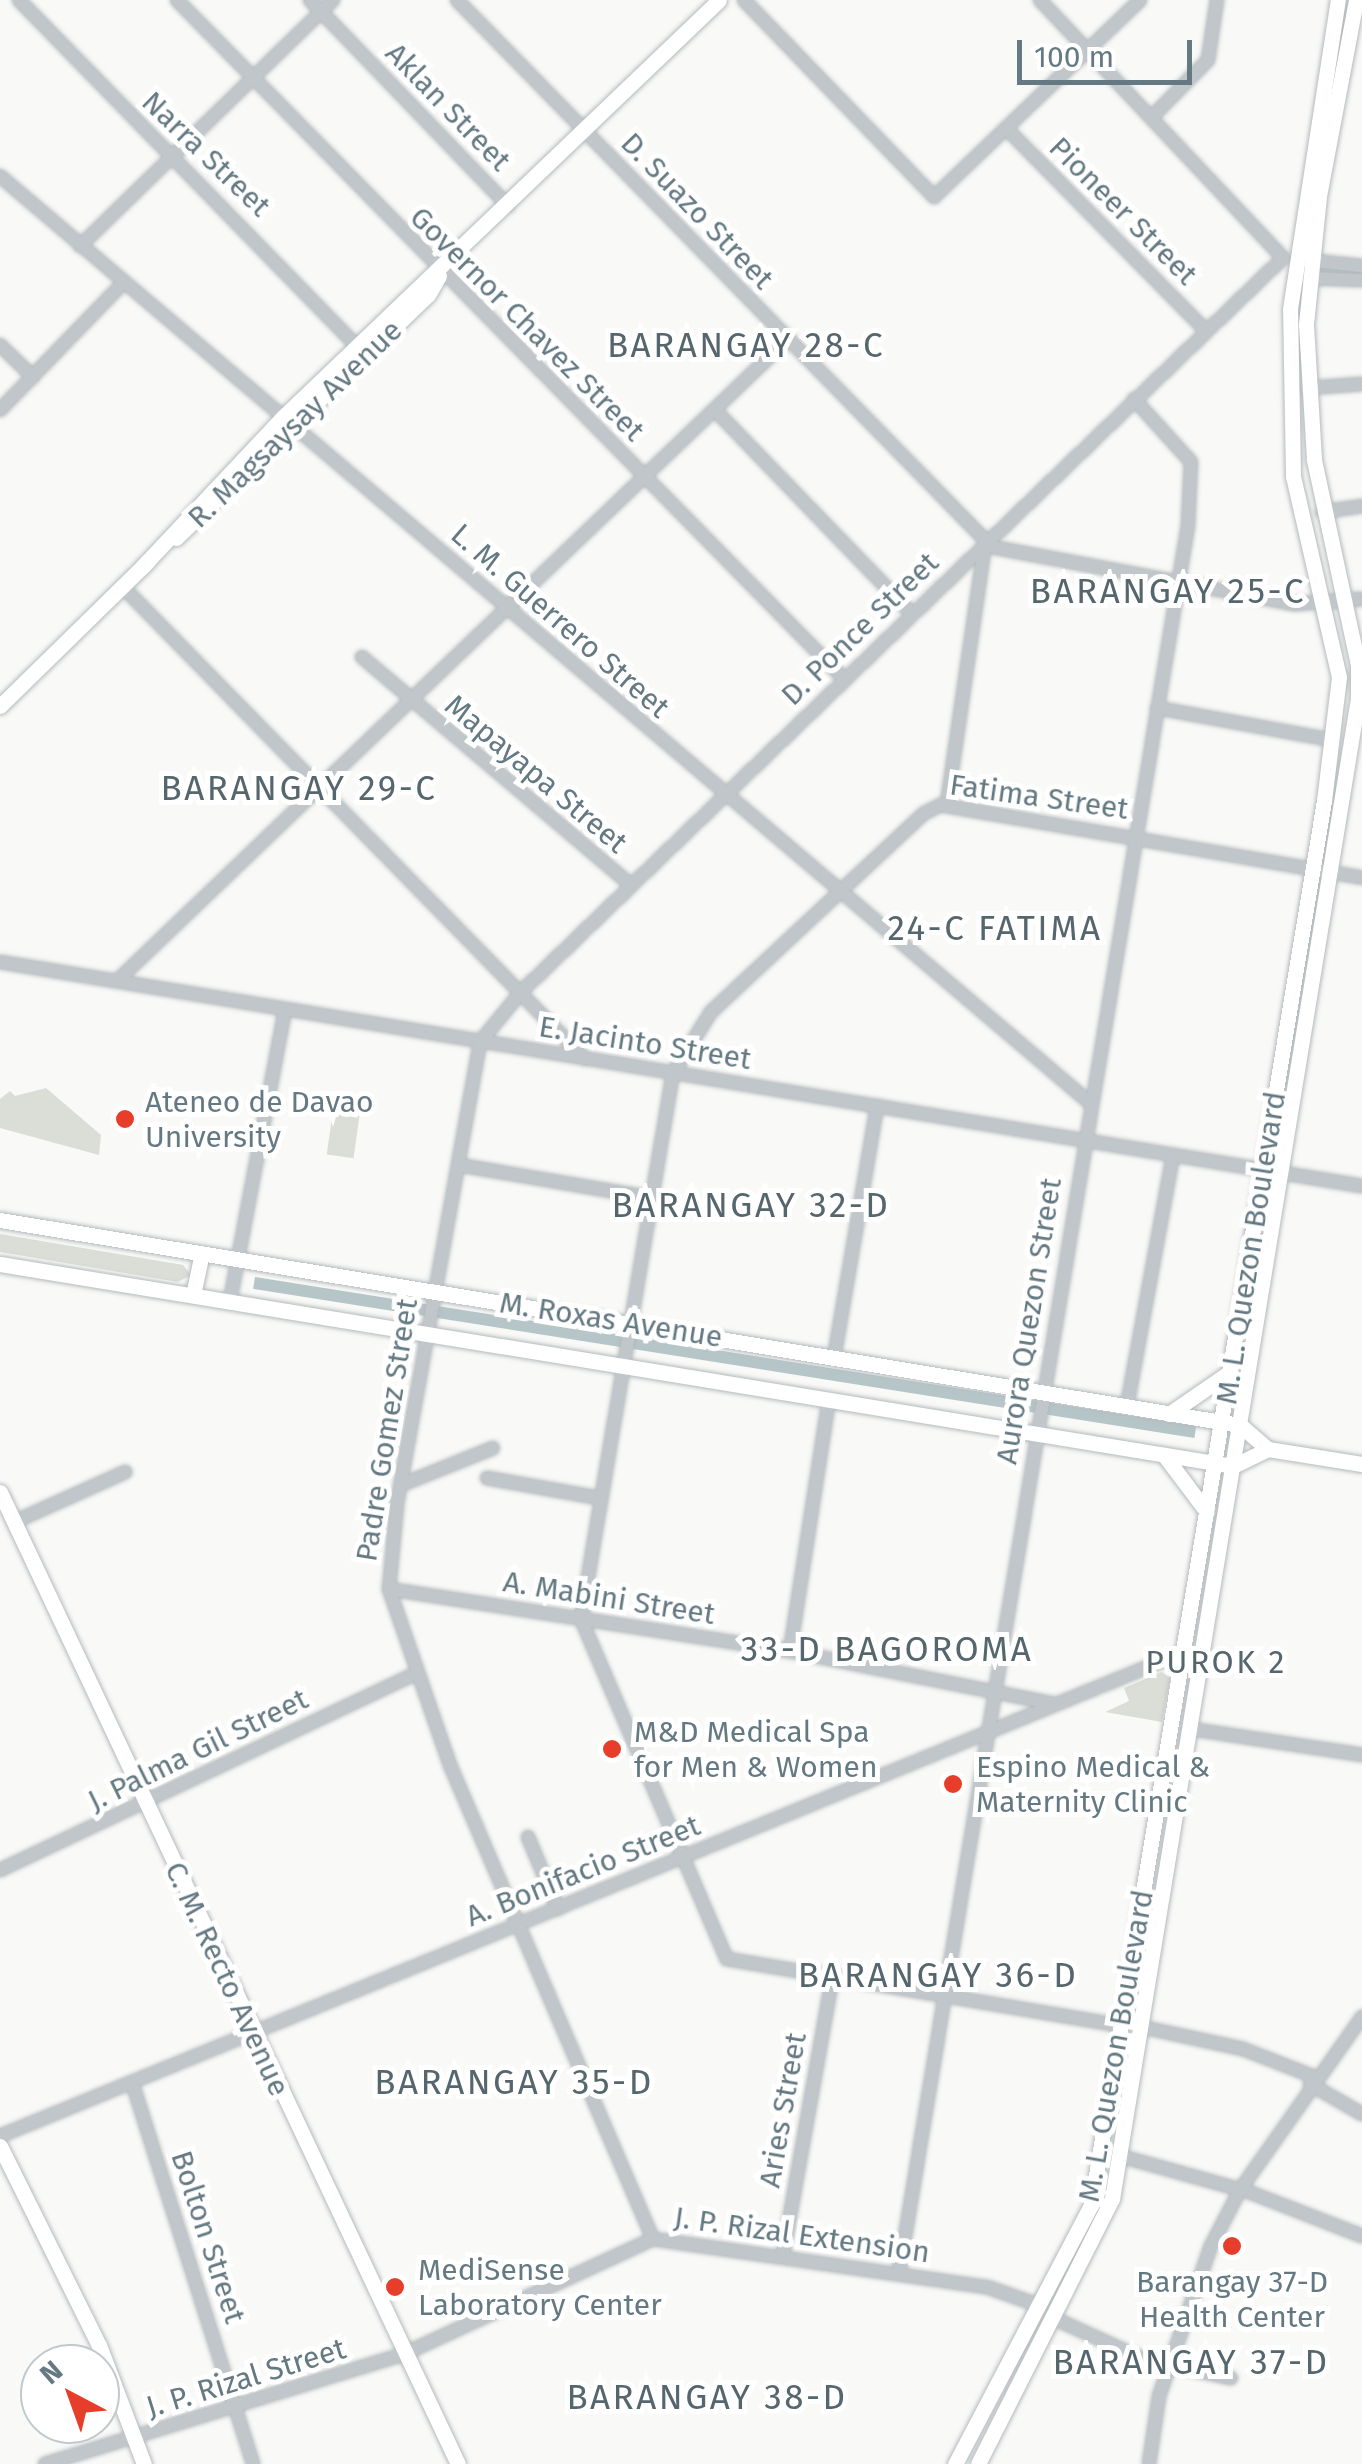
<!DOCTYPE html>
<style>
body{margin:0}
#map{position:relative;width:1362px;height:2464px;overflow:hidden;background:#f9f9f7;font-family:"Fira Sans",sans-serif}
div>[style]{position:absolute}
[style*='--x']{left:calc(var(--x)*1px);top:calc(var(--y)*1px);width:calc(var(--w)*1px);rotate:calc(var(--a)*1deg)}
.green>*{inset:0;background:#daded6;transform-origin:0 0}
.water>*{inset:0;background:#b6c6c8;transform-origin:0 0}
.canal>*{height:12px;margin:-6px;padding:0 6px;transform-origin:6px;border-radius:6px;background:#b6c6c8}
.roads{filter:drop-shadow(0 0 2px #b4babd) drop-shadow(0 0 2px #b4babd)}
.minor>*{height:12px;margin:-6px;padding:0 6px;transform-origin:6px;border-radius:6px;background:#c0c6c9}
.major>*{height:15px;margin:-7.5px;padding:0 7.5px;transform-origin:7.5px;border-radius:7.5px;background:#fff}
.dots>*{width:28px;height:28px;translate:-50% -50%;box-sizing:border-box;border:5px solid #fff;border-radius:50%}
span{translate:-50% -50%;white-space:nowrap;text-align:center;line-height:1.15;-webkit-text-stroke:10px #fff;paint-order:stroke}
.street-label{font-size:30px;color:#647982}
.poi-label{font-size:30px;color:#647982}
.left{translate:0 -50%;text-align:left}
.neighbourhood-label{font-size:32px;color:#56666d;letter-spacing:2.5px}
.quarter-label{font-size:35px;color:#56666d;letter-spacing:2.5px}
.north{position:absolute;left:20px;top:2344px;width:100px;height:100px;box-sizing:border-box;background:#fff;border:2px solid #c1c9cd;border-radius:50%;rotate:319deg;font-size:28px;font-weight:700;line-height:40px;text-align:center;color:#647982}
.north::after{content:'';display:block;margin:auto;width:35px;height:45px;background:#e63e2a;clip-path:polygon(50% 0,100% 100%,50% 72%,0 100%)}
.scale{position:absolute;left:1017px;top:40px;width:175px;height:45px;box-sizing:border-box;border:5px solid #647982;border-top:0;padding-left:12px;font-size:30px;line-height:35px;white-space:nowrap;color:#647982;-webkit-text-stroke:8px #fff;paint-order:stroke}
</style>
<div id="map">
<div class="green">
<div style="clip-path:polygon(46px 1088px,101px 1135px,99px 1155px,0 1128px,0 1099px,10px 1091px,15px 1096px)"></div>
<div style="left:334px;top:1103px;width:27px;height:52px;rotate:8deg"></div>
<div style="clip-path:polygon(0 1234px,183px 1265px,191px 1275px,178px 1282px,0 1252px)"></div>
<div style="clip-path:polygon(1162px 1672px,1170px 1678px,1162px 1722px,1105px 1712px,1129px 1701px,1124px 1688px)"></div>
</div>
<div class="water">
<div style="left:255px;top:1277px;width:953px;height:12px;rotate:9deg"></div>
</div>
<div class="canal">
<div style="--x:1318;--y:269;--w:37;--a:3"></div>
</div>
<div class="roads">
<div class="minor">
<div style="--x:19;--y:0;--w:484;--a:45.7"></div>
<div style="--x:177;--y:0;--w:952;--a:45.51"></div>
<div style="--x:310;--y:0;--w:286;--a:46.1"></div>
<div style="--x:457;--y:0;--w:765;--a:45.64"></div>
<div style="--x:992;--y:547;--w:308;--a:10.7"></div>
<div style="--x:1295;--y:604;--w:67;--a:-4.3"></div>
<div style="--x:744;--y:0;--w:274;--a:46"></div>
<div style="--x:934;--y:197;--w:285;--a:-43.7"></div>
<div style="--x:1040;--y:0;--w:354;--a:46.7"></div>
<div style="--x:1151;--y:118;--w:81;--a:-45.5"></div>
<div style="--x:1208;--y:60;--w:61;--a:-81.5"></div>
<div style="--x:1006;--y:128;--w:284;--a:45.4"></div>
<div style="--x:0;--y:176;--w:1431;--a:40.38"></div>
<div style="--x:80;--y:246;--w:353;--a:-44.2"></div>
<div style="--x:1305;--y:260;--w:57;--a:6"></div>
<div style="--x:1305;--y:278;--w:57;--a:2"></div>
<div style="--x:0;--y:345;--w:46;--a:44.1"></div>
<div style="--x:1307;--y:388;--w:55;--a:-4.2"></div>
<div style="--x:0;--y:410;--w:177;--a:-45.9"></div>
<div style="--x:715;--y:410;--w:284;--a:46"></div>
<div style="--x:1322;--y:512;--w:40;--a:-8.5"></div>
<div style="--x:122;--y:586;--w:662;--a:45.61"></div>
<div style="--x:362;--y:657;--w:353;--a:40.3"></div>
<div style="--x:1157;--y:708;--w:178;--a:10.4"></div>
<div style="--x:947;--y:804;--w:265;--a:-81.7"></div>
<div style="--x:0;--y:962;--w:1380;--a:9.34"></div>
<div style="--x:118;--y:980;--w:926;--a:-43.73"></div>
<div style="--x:459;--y:1165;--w:196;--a:9.7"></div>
<div style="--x:230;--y:1301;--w:296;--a:-79.3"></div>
<div style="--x:834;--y:1358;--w:256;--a:-80.3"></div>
<div style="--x:1127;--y:1406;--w:255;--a:-79.6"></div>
<div style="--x:487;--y:1478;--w:114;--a:10.1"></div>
<div style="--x:401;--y:1485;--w:99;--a:-21.9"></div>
<div style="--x:14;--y:1522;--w:122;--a:-24.2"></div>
<div style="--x:389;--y:1589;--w:406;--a:8.8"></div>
<div style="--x:790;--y:1651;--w:270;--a:11.3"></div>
<div style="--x:581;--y:1619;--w:554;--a:-80.44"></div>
<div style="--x:673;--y:1073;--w:72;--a:-58.1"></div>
<div style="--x:711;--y:1012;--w:290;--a:-43"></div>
<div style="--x:923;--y:814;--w:20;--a:-27"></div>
<div style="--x:941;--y:805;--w:427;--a:9.8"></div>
<div style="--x:581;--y:1619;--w:370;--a:66.8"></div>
<div style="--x:727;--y:1959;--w:401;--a:9.6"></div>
<div style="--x:790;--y:1651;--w:254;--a:-81.2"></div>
<div style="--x:1191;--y:1729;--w:173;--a:8.6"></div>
<div style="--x:528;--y:1837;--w:78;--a:67.4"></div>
<div style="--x:0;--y:1870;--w:460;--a:-25.3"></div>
<div style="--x:1142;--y:2027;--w:103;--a:12.3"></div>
<div style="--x:1243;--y:2049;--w:77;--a:21.3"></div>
<div style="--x:132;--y:2082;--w:401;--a:72.4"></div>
<div style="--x:1310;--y:2084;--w:60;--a:30"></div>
<div style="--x:0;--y:2136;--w:1279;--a:-22.23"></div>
<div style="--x:1120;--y:2156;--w:134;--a:15.6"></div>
<div style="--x:1249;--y:2192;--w:121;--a:21.3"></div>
<div style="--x:653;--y:2239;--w:516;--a:-113.18"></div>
<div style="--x:450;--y:1765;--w:186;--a:-109.1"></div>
<div style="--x:389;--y:1589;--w:85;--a:-84.6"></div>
<div style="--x:397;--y:1504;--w:469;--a:-79.8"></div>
<div style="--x:480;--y:1042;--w:65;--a:-50.6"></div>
<div style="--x:521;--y:992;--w:1058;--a:-43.93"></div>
<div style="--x:783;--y:2255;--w:285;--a:-79.9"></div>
<div style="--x:899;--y:2273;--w:1772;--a:-80.61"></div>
<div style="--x:1188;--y:525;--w:63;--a:-87.3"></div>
<div style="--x:1191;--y:462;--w:85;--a:-132.1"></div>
<div style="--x:1051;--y:2317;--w:101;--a:24.5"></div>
<div style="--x:1143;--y:2359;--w:90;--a:12.2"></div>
<div style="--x:45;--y:2464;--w:375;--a:-17"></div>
<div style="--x:404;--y:2354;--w:274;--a:-24.8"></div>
<div style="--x:653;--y:2239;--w:337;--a:8.2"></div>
<div style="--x:987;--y:2287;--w:51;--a:19.5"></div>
<div style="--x:1149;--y:2464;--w:69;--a:-81.6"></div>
<div style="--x:1159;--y:2396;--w:159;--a:-70.9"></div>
<div style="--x:1211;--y:2246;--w:63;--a:-62.6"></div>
<div style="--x:1240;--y:2190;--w:212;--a:-54.8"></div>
</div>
<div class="major">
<div style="--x:176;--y:538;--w:350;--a:-44"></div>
<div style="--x:428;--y:295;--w:22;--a:-60"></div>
<div style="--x:141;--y:568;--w:207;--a:-46.8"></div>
<div style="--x:283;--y:417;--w:603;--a:-43.72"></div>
<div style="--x:0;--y:706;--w:206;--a:-44.4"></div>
<div style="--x:0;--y:1220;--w:1257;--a:9.39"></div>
<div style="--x:1240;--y:1425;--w:37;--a:41"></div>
<div style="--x:1268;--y:1449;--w:95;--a:9.1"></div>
<div style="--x:0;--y:1264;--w:1249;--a:9.3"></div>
<div style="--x:1233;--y:1466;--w:39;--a:-26"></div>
<div style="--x:193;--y:1295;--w:40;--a:-78"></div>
<div style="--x:1169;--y:1414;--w:75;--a:-34.7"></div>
<div style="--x:1164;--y:1455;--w:71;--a:53"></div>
<div style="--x:0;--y:1492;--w:1074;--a:64.77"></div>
<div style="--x:0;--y:2146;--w:222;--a:63.6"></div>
<div style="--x:99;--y:2345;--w:127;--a:69.3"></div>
<div style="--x:955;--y:2464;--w:293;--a:-62.3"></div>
<div style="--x:1091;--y:2205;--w:1423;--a:-80.58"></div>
<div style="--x:1324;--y:801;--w:125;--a:-83.1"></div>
<div style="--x:1339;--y:677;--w:206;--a:-102.9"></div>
<div style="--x:1293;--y:476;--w:167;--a:-91"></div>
<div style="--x:1290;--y:309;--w:313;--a:-81.2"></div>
<div style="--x:978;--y:2464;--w:297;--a:-63.2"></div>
<div style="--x:1112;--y:2199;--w:1520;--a:-80.69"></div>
<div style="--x:1358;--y:699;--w:34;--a:-90"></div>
<div style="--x:1358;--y:665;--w:211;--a:-102.1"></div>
<div style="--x:1314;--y:459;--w:135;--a:-93.4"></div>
<div style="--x:1306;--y:324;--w:129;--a:-84.2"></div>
<div style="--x:1319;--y:196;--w:199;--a:-79.3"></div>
</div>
</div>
<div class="dots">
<div style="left:125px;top:1119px;background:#e63e2a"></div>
<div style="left:612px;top:1749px;background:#e63e2a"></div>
<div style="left:953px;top:1784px;background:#e63e2a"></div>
<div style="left:1232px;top:2246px;background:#e63e2a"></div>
<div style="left:395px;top:2287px;background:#e63e2a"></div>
</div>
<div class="street-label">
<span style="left:448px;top:107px;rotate:46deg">Aklan Street</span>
<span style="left:206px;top:154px;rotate:44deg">Narra Street</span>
<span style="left:697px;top:211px;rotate:46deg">D. Suazo Street</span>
<span style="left:1123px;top:211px;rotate:45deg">Pioneer Street</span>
<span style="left:527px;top:324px;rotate:45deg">Governor Chavez Street</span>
<span style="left:295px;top:424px;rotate:-44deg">R. Magsaysay Avenue</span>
<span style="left:560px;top:621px;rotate:41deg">L. M. Guerrero Street</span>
<span style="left:860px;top:629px;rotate:-44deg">D. Ponce Street</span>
<span style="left:536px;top:774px;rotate:40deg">Mapayapa Street</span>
<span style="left:1039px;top:797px;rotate:8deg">Fatima Street</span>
<span style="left:645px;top:1043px;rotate:9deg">E. Jacinto Street</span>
<span style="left:1251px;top:1248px;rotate:-81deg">M. L. Quezon Boulevard</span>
<span style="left:611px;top:1320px;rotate:9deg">M. Roxas Avenue</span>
<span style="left:1029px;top:1321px;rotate:-81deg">Aurora Quezon Street</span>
<span style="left:387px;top:1430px;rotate:-81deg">Padre Gomez Street</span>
<span style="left:609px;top:1598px;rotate:9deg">A. Mabini Street</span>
<span style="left:198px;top:1750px;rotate:-26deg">J. Palma Gil Street</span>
<span style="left:583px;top:1871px;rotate:-22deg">A. Bonifacio Street</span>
<span style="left:227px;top:1979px;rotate:65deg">C. M. Recto Avenue</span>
<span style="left:1116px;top:2046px;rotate:-80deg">M. L. Quezon Boulevard</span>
<span style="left:783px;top:2110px;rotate:-80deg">Aries Street</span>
<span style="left:802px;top:2235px;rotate:8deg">J. P. Rizal Extension</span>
<span style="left:208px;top:2237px;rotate:72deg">Bolton Street</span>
<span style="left:246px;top:2378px;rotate:-17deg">J. P. Rizal Street</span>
</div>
<div class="poi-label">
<span class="left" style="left:145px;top:1119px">Ateneo de Davao<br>University</span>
<span class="left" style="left:634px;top:1749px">M&amp;D Medical Spa<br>for Men &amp; Women</span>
<span class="left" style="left:976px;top:1784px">Espino Medical &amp;<br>Maternity Clinic</span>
<span class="left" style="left:418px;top:2287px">MediSense<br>Laboratory Center</span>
<span style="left:1232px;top:2299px">Barangay 37-D<br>Health Center</span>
</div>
<div class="neighbourhood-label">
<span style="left:1216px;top:1662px">PUROK 2</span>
</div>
<div class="quarter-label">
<span style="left:746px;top:345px">BARANGAY 28-C</span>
<span style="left:1168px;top:591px">BARANGAY 25-C</span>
<span style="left:299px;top:788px">BARANGAY 29-C</span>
<span style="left:995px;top:928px">24-C FATIMA</span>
<span style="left:751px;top:1205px">BARANGAY 32-D</span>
<span style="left:887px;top:1649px">33-D BAGOROMA</span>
<span style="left:938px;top:1975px">BARANGAY 36-D</span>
<span style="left:514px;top:2082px">BARANGAY 35-D</span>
<span style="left:1191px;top:2362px">BARANGAY 37-D</span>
<span style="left:707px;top:2397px">BARANGAY 38-D</span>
</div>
<div class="north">N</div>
<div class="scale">100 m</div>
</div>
